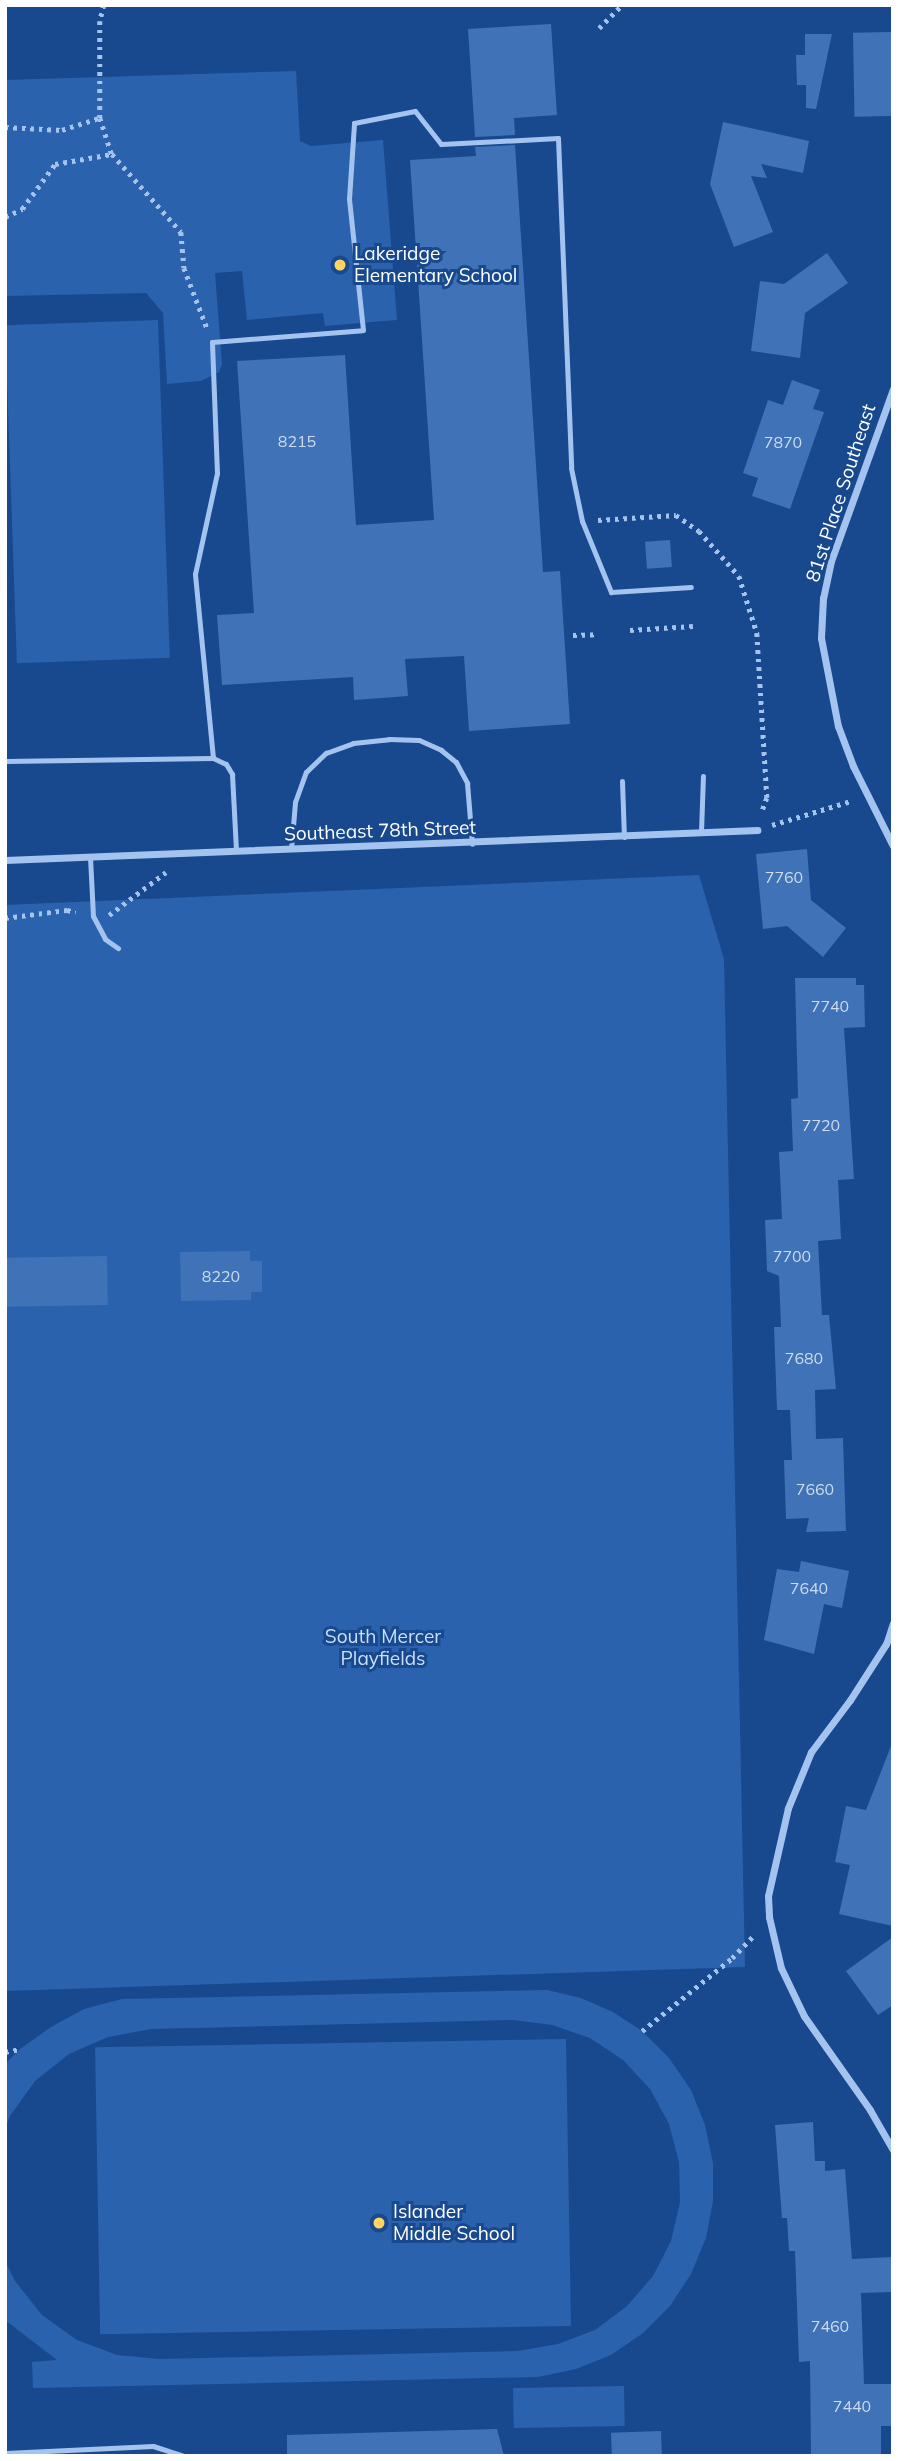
<!DOCTYPE html>
<style>
body{margin:0}
#map{position:relative;width:898px;height:2461px;overflow:hidden;background:#18498e;font-family:Mulish,sans-serif}
div>[style]{position:absolute}
[style*='--x']{left:calc(var(--x)*1px);top:calc(var(--y)*1px);width:calc(var(--w)*1px);rotate:calc(var(--a)*1deg)}
.green>*{inset:0;background:#2a62ad;transform-origin:0 0}
.building>*{inset:0;background:#4072b7;transform-origin:0 0}
.path>*{height:4.5px;margin-top:-2.25px;transform-origin:0;background:repeating-linear-gradient(90deg,#a4c4ef 0 3.5px,transparent 0 8.5px)}
.service>*{height:5px;margin:-2.5px;padding:0 2.5px;transform-origin:2.5px;border-radius:2.5px;background:#a4c4ef}
.minor>*{height:7px;margin:-3.5px;padding:0 3.5px;transform-origin:3.5px;border-radius:3.5px;background:#a4c4ef}
.dots>*{width:19px;height:19px;translate:-50% -50%;box-sizing:border-box;border:4px solid #18498e;border-radius:50%}
span{translate:-50% -50%;white-space:nowrap;text-align:center;line-height:1.15;-webkit-text-stroke:6px #18498e;paint-order:stroke}
.number-label{font-size:16px;color:#cfdced}
.number-label span{-webkit-text-stroke-width:0}
.poi-label{font-size:19px;color:#fff}
.left{translate:0 -50%;text-align:left}
.street-label{font-size:19px;color:#fff}
.park-label{font-size:19px;color:#cadffb}
.frame{position:absolute;inset:0;border:7px solid #fff;pointer-events:none}
</style>
<div id="map">
<div class="green">
<div style="clip-path:polygon(296px 71px,300px 141px,311px 146px,383px 140px,397px 320px,325px 326px,323px 313px,247px 320px,242px 271px,215px 273px,222px 364px,219px 372px,201px 381px,167px 384px,163px 313px,146px 293px,5px 296px,5px 80px)"></div>
<div style="left:158px;top:320px;width:338px;height:153px;rotate:88deg"></div>
<div style="clip-path:polygon(699px 875px,724px 959px,745px 1967px,5px 1991px,5px 905px)"></div>
<div style="clip-path:polygon(547px 1990px,581px 1998px,613px 2012px,642px 2031px,669px 2058px,691px 2090px,705px 2125px,713px 2163px,713px 2201px,706px 2238px,691px 2274px,670px 2306px,643px 2333px,611px 2355px,576px 2369px,538px 2377px,33px 2388px,32px 2362px,57px 2360px,5px 2320px,5px 2261px,15px 2281px,42px 2315px,77px 2340px,117px 2355px,160px 2359px,518px 2351px,558px 2344px,595px 2330px,627px 2306px,653px 2276px,671px 2241px,680px 2202px,679px 2162px,669px 2124px,650px 2089px,623px 2060px,590px 2038px,552px 2025px,513px 2020px,151px 2029px,108px 2037px,69px 2054px,35px 2081px,10px 2116px,5px 2129px,5px 2064px,20px 2049px,51px 2027px,84px 2009px,122px 1999px)"></div>
<div style="left:566px;top:2039px;width:287px;height:471px;rotate:89deg"></div>
<div style="left:624px;top:2386px;width:40px;height:111px;rotate:89deg"></div>
</div>
<div class="building">
<div style="clip-path:polygon(551px 24px,557px 115px,514px 118px,515px 135px,475px 137px,468px 29px)"></div>
<div style="left:891px;top:32px;width:84px;height:38px;rotate:89deg"></div>
<div style="clip-path:polygon(805px 34px,832px 34px,816px 109px,806px 108px,806px 85px,797px 85px,796px 55px,805px 55px)"></div>
<div style="clip-path:polygon(723px 122px,809px 141px,803px 173px,761px 164px,767px 178px,751px 176px,773px 232px,734px 247px,710px 184px)"></div>
<div style="clip-path:polygon(515px 145px,543px 572px,560px 571px,570px 724px,469px 731px,464px 656px,405px 659px,408px 696px,354px 700px,353px 677px,222px 685px,217px 615px,254px 613px,237px 361px,345px 355px,356px 525px,434px 520px,410px 160px,476px 156px,475px 147px)"></div>
<div style="clip-path:polygon(827px 253px,848px 283px,805px 313px,800px 358px,751px 351px,760px 281px,784px 284px)"></div>
<div style="clip-path:polygon(792px 380px,820px 390px,813px 409px,824px 412px,790px 509px,752px 496px,758px 478px,743px 473px,768px 400px,783px 405px)"></div>
<div style="left:670px;top:540px;width:27px;height:25px;rotate:86deg"></div>
<div style="clip-path:polygon(807px 849px,811px 900px,846px 928px,823px 957px,787px 926px,763px 929px,756px 854px)"></div>
<div style="clip-path:polygon(795px 978px,856px 978px,856px 985px,864px 985px,865px 1027px,844px 1028px,854px 1179px,838px 1180px,841px 1239px,818px 1241px,822px 1315px,829px 1315px,836px 1389px,815px 1390px,816px 1439px,843px 1438px,846px 1531px,806px 1532px,809px 1518px,786px 1519px,784px 1460px,792px 1460px,790px 1410px,777px 1410px,774px 1327px,781px 1327px,779px 1276px,767px 1271px,765px 1220px,782px 1219px,779px 1152px,793px 1151px,791px 1099px,798px 1098px)"></div>
<div style="clip-path:polygon(250px 1251px,250px 1261px,262px 1261px,262px 1292px,251px 1292px,251px 1300px,181px 1301px,180px 1252px)"></div>
<div style="left:107px;top:1256px;width:49px;height:102px;rotate:89deg"></div>
<div style="clip-path:polygon(801px 1561px,849px 1571px,842px 1608px,824px 1604px,814px 1654px,764px 1640px,777px 1569px,799px 1572px)"></div>
<div style="clip-path:polygon(891px 1746px,893px 1746px,893px 1926px,839px 1914px,850px 1865px,835px 1862px,846px 1806px,866px 1810px)"></div>
<div style="clip-path:polygon(893px 1937px,893px 2005px,878px 2015px,846px 1971px)"></div>
<div style="clip-path:polygon(813px 2122px,815px 2161px,825px 2161px,825px 2171px,845px 2169px,852px 2259px,893px 2257px,893px 2292px,861px 2293px,864px 2384px,893px 2384px,893px 2426px,881px 2426px,881px 2456px,811px 2456px,810px 2361px,799px 2362px,795px 2251px,789px 2251px,787px 2218px,782px 2218px,775px 2125px)"></div>
<div style="clip-path:polygon(497px 2429px,504px 2456px,287px 2456px,287px 2435px)"></div>
<div style="left:661px;top:2431px;width:25px;height:50px;rotate:88deg"></div>
</div>
<div class="path">
<div style="--x:104;--y:5;--w:16;--a:104"></div>
<div style="--x:100;--y:21;--w:97;--a:90"></div>
<div style="--x:100;--y:118;--w:38;--a:72"></div>
<div style="--x:112;--y:154;--w:104;--a:48.5"></div>
<div style="--x:181;--y:232;--w:36;--a:85"></div>
<div style="--x:184;--y:268;--w:64;--a:69"></div>
<div style="--x:599;--y:28;--w:33;--a:-45"></div>
<div style="--x:5;--y:127;--w:57;--a:3"></div>
<div style="--x:62;--y:130;--w:40;--a:-18"></div>
<div style="--x:5;--y:217;--w:19;--a:-25"></div>
<div style="--x:22;--y:209;--w:56;--a:-53.7"></div>
<div style="--x:55;--y:164;--w:58;--a:-10"></div>
<div style="--x:598;--y:520;--w:78;--a:-3.7"></div>
<div style="--x:676;--y:515;--w:28;--a:35"></div>
<div style="--x:699;--y:531;--w:60;--a:48.4"></div>
<div style="--x:739;--y:576;--w:60;--a:72.5"></div>
<div style="--x:757;--y:633;--w:165;--a:86.5"></div>
<div style="--x:767;--y:798;--w:15;--a:110"></div>
<div style="--x:630;--y:630;--w:63;--a:-3.6"></div>
<div style="--x:573;--y:635;--w:25;--a:-2"></div>
<div style="--x:772;--y:825;--w:83;--a:-16.9"></div>
<div style="--x:109;--y:915;--w:71;--a:-37"></div>
<div style="--x:5;--y:918;--w:63;--a:-7.4"></div>
<div style="--x:67;--y:910;--w:9;--a:13"></div>
<div style="--x:642;--y:2031;--w:116;--a:-39"></div>
<div style="--x:732;--y:1958;--w:33;--a:-46"></div>
<div style="--x:5;--y:2052;--w:15;--a:-11"></div>
</div>
<div class="service">
<div style="--x:213;--y:758;--w:185;--a:-95.6"></div>
<div style="--x:195;--y:574;--w:103;--a:-77.7"></div>
<div style="--x:217;--y:473;--w:131;--a:-92.2"></div>
<div style="--x:212;--y:342;--w:151;--a:-4.5"></div>
<div style="--x:363;--y:330;--w:132;--a:-96.1"></div>
<div style="--x:349;--y:199;--w:76;--a:-86.2"></div>
<div style="--x:354;--y:123;--w:62;--a:-11.1"></div>
<div style="--x:415;--y:111;--w:42;--a:51.8"></div>
<div style="--x:441;--y:144;--w:117;--a:-2.9"></div>
<div style="--x:558;--y:138;--w:330;--a:87.7"></div>
<div style="--x:571;--y:468;--w:54;--a:78.3"></div>
<div style="--x:582;--y:521;--w:77;--a:67.8"></div>
<div style="--x:611;--y:592;--w:80;--a:-3.6"></div>
<div style="--x:5;--y:761;--w:208;--a:-0.8"></div>
<div style="--x:213;--y:758;--w:14;--a:25"></div>
<div style="--x:226;--y:764;--w:12;--a:59"></div>
<div style="--x:232;--y:774;--w:77;--a:87"></div>
<div style="--x:622;--y:781;--w:56;--a:88"></div>
<div style="--x:701;--y:832;--w:56;--a:-88"></div>
<div style="--x:291;--y:849;--w:47;--a:-85.1"></div>
<div style="--x:295;--y:802;--w:32;--a:-70"></div>
<div style="--x:306;--y:772;--w:28;--a:-44"></div>
<div style="--x:326;--y:753;--w:29;--a:-20"></div>
<div style="--x:353;--y:743;--w:36;--a:-6"></div>
<div style="--x:389;--y:739;--w:30;--a:2"></div>
<div style="--x:419;--y:740;--w:24;--a:24"></div>
<div style="--x:441;--y:750;--w:19;--a:39"></div>
<div style="--x:456;--y:762;--w:24;--a:62"></div>
<div style="--x:467;--y:783;--w:61;--a:85.3"></div>
<div style="--x:90;--y:857;--w:59;--a:87.1"></div>
<div style="--x:93;--y:916;--w:26;--a:62"></div>
<div style="--x:105;--y:939;--w:16;--a:35"></div>
<div style="--x:5;--y:2453;--w:148;--a:-2.7"></div>
<div style="--x:153;--y:2446;--w:33;--a:18"></div>
</div>
<div class="minor">
<div style="--x:893;--y:389;--w:183;--a:109.8"></div>
<div style="--x:831;--y:561;--w:38;--a:102"></div>
<div style="--x:823;--y:598;--w:40;--a:92.9"></div>
<div style="--x:821;--y:638;--w:90;--a:79.1"></div>
<div style="--x:838;--y:726;--w:43;--a:69.4"></div>
<div style="--x:853;--y:766;--w:89;--a:63.4"></div>
<div style="--x:5;--y:860;--w:753;--a:-2.28"></div>
<div style="--x:893;--y:1623;--w:22;--a:108"></div>
<div style="--x:886;--y:1644;--w:67;--a:122.7"></div>
<div style="--x:850;--y:1700;--w:65;--a:126.9"></div>
<div style="--x:811;--y:1752;--w:61;--a:112.3"></div>
<div style="--x:788;--y:1808;--w:90;--a:102.8"></div>
<div style="--x:768;--y:1896;--w:21;--a:87"></div>
<div style="--x:769;--y:1917;--w:52;--a:76.8"></div>
<div style="--x:781;--y:1968;--w:53;--a:64.4"></div>
<div style="--x:804;--y:2016;--w:115;--a:54.9"></div>
<div style="--x:870;--y:2110;--w:46;--a:60.1"></div>
</div>
<div class="dots">
<div style="left:340px;top:265px;background:#ffd562"></div>
<div style="left:379px;top:2223px;background:#ffd562"></div>
</div>
<div class="number-label">
<span style="left:297px;top:441px">8215</span>
<span style="left:783px;top:442px">7870</span>
<span style="left:784px;top:877px">7760</span>
<span style="left:830px;top:1006px">7740</span>
<span style="left:821px;top:1125px">7720</span>
<span style="left:792px;top:1256px">7700</span>
<span style="left:221px;top:1276px">8220</span>
<span style="left:804px;top:1358px">7680</span>
<span style="left:815px;top:1489px">7660</span>
<span style="left:809px;top:1588px">7640</span>
<span style="left:830px;top:2326px">7460</span>
<span style="left:852px;top:2406px">7440</span>
</div>
<div class="poi-label">
<span class="left" style="left:354px;top:265px">Lakeridge<br>Elementary School</span>
<span class="left" style="left:393px;top:2223px">Islander<br>Middle School</span>
</div>
<div class="street-label">
<span style="left:841px;top:493px;rotate:-72deg">81st Place Southeast</span>
<span style="left:380px;top:831px;rotate:-2deg">Southeast 78th Street</span>
</div>
<div class="park-label">
<span style="left:383px;top:1648px">South Mercer<br>Playfields</span>
</div>
<div class="frame"></div>
</div>
